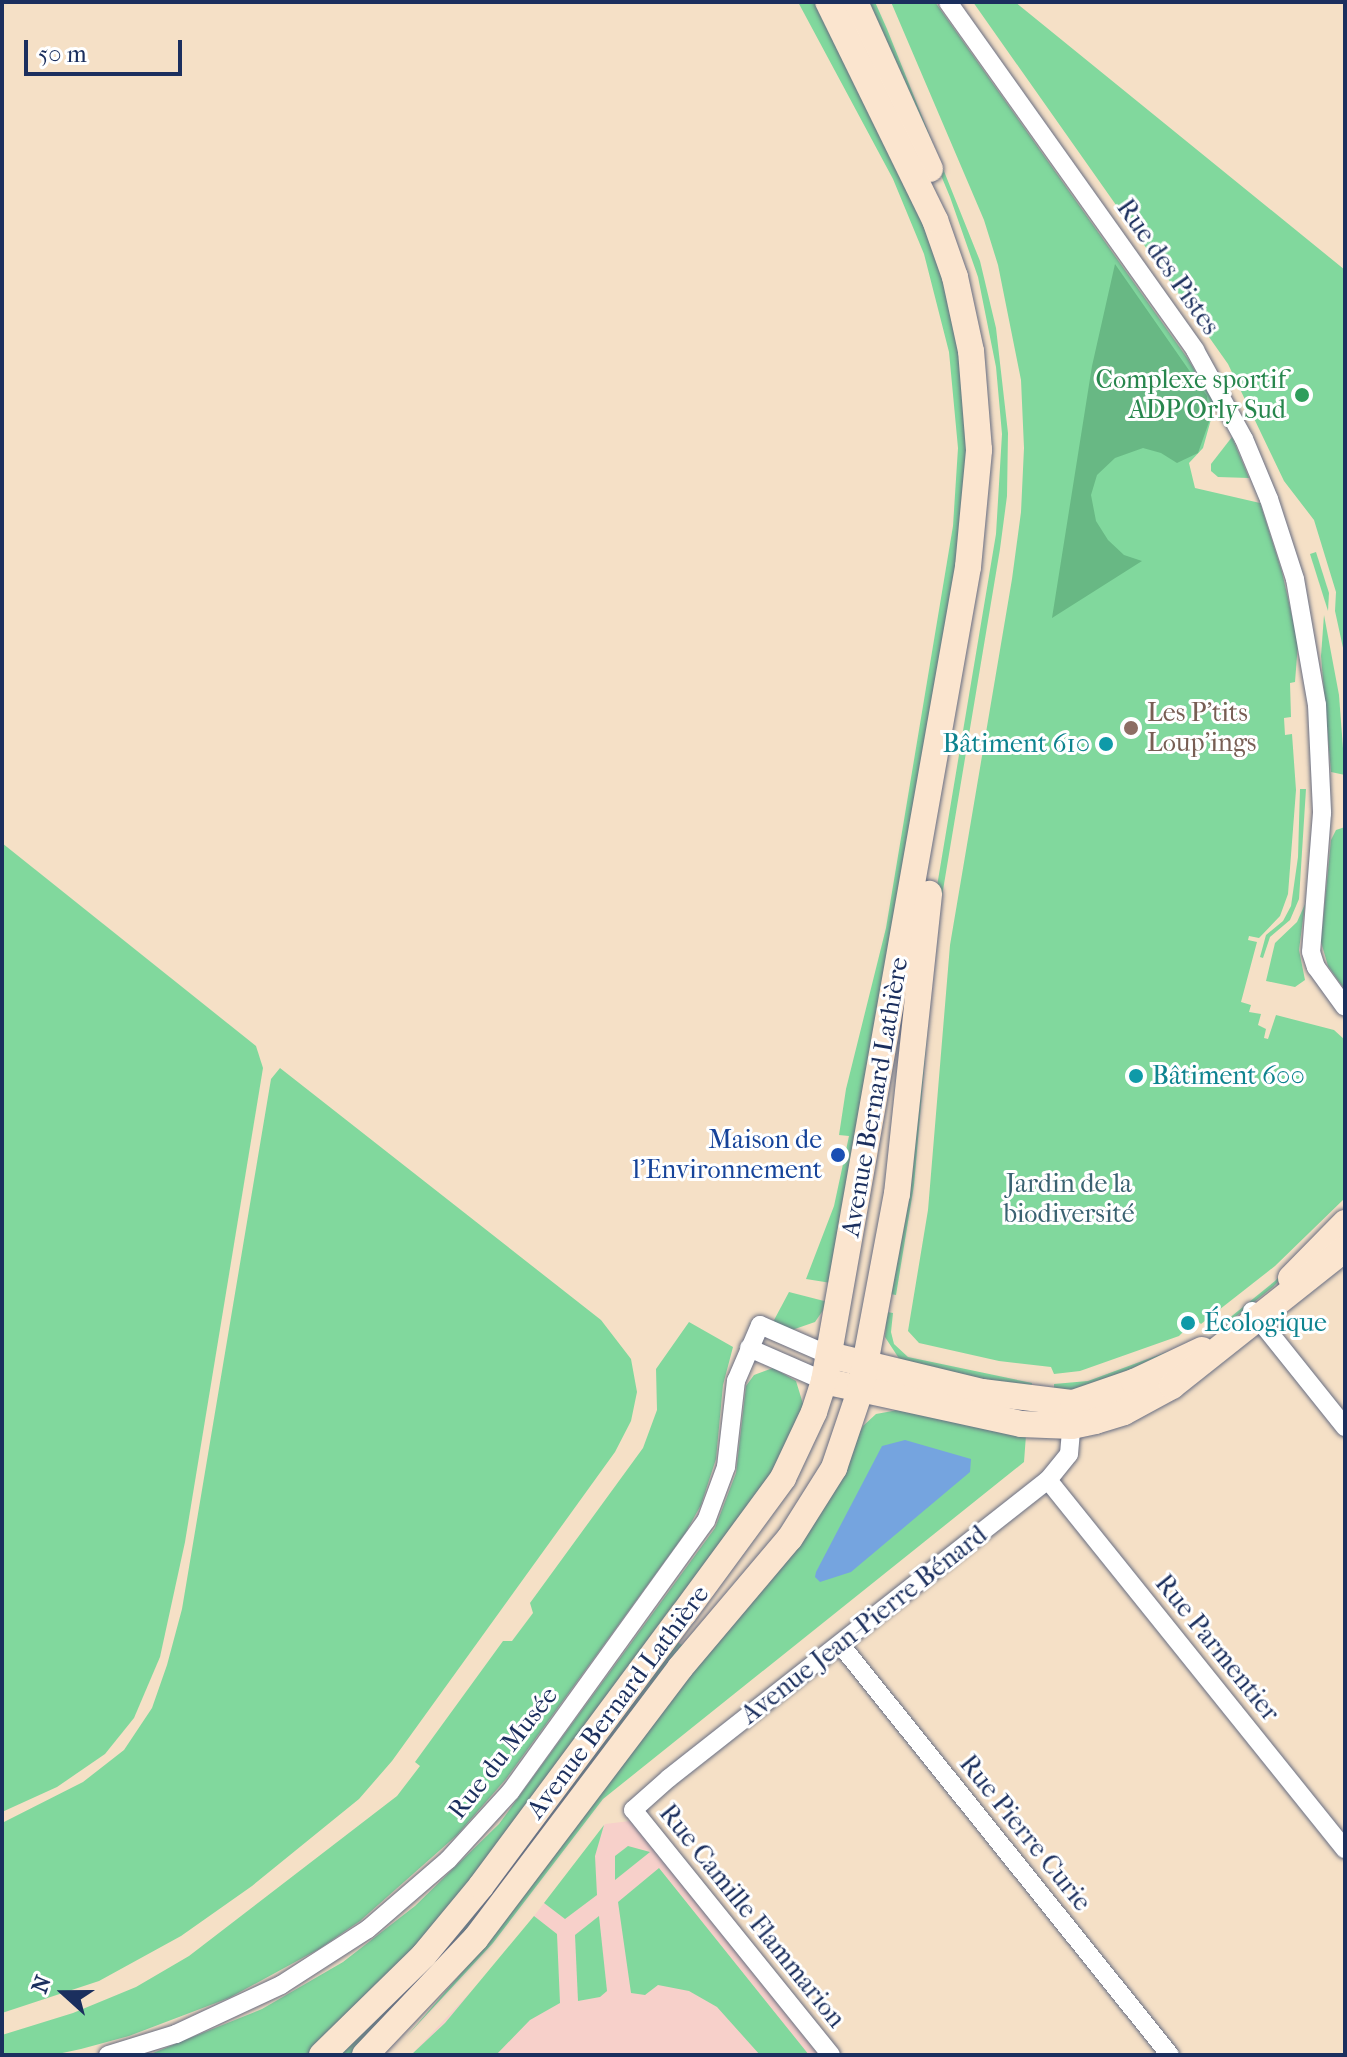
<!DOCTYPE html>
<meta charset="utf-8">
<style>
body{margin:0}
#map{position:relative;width:1347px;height:2057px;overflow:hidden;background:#f5e0c6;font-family:"IM FELL French Canon",serif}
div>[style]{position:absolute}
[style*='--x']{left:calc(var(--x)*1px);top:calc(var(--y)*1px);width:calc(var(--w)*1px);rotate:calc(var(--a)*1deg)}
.built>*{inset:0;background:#f7d0ca}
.green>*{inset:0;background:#81d89d}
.forest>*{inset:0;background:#68b884}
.water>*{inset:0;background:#75a4df}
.roads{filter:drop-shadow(0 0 2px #676d82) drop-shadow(0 0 2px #676d82)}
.street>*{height:18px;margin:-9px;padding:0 9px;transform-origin:9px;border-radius:9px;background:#fff}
.secondary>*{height:26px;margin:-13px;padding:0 13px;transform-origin:13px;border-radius:13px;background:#fbe5cf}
.dots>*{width:22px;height:22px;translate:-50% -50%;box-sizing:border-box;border:4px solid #fff;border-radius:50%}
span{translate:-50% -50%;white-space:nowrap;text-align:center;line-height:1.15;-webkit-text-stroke:6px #fff;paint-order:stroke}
.street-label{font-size:26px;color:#1b2f5e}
.leisure-label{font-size:26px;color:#27864d}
.right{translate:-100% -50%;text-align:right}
.education-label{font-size:26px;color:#785e54}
.left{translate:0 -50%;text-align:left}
.culture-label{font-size:26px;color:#0d838f}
.transit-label{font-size:26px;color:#164399}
.park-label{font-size:26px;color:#3a6271}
.frame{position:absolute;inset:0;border:4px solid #1b2f5e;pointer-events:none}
.north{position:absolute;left:24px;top:1953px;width:80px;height:80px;-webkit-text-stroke:6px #fff;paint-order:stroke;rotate:291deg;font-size:22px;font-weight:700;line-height:32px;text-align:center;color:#1b2f5e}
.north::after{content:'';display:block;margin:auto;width:28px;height:36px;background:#1b2f5e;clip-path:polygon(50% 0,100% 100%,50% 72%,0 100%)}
.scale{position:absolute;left:24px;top:40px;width:158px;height:36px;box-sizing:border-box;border:4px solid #1b2f5e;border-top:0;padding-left:10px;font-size:24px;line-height:28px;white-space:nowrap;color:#1b2f5e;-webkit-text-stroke:6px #fff;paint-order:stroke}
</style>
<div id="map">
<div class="built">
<div style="clip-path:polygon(630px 1821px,818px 2055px,411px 2055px,497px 1964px,605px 1824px)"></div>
</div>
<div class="green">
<div style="clip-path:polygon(798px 2px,815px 2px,900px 162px,959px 322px,971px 492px,831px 1283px,806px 1279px,834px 1206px,849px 1136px,839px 1135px,846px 1089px,886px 928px,953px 526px,958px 448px,949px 352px,924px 254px,893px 179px)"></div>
<div style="clip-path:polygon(869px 2px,875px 2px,887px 29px,980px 261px,996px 328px,1008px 433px,1007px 496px,1000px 549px,936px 932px,914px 1185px,896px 1295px,890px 1294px,933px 910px,996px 534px,1002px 434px,996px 367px,978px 277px,950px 197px)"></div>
<div style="clip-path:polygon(891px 2px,935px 2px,1188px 359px,1215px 405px,1203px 448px,1189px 463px,1195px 488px,1260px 503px,1282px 572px,1298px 643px,1295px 682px,1290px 683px,1291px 717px,1284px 718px,1285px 735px,1292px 734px,1296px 790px,1288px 894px,1280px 916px,1259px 938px,1249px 936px,1248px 940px,1257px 942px,1241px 1002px,1251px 1005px,1249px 1012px,1261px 1014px,1258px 1025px,1266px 1029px,1264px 1038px,1268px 1039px,1276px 1015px,1334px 1030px,1345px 1040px,1345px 1198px,1275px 1266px,1201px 1324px,1191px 1315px,1178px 1325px,1183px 1332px,1179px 1336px,1080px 1371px,1054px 1374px,1051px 1367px,999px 1361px,919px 1343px,908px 1331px,928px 1210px,950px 945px,1012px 579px,1021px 512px,1024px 448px,1021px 380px,998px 265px,984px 220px)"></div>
<div style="clip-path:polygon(973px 2px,1015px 2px,1345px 270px,1345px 657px,1335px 611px,1336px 592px,1314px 520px,1284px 481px,1228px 364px)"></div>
<div style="clip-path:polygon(1232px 437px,1249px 478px,1218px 477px,1211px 471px,1211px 464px)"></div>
<div style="clip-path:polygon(1316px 552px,1329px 593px,1328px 611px,1310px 554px)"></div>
<div style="clip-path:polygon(1324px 615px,1339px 695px,1345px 775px,1331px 772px,1321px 656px)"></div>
<div style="clip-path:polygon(1300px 789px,1306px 789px,1299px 899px,1290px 920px,1270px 937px,1263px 958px,1260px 957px,1266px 935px,1283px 921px,1291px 906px,1298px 857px)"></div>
<div style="clip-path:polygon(1345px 827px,1345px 990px,1328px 966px,1321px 942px,1331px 840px,1336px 830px)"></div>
<div style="clip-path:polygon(2px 843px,256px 1046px,263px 1068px,185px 1542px,160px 1657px,134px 1718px,105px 1754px,57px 1787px,2px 1812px)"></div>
<div style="clip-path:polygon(1305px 904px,1299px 950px,1305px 980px,1295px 987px,1266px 981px,1275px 943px,1297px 922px)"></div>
<div style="clip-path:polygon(280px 1068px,601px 1320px,631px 1359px,637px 1392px,631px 1421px,615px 1452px,392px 1761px,359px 1799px,252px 1886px,181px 1936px,99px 1981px,2px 2013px,2px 1823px,83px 1782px,124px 1750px,152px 1708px,167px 1665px,182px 1609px,271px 1079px)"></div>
<div style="clip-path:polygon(1329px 1225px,1327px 1232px,1273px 1287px,1214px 1334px,1212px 1332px,1275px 1281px)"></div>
<div style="clip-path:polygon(789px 1292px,828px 1302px,826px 1306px,815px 1322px,792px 1330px,773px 1322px)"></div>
<div style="clip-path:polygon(887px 1312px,893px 1313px,891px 1332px,894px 1344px,908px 1357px,1032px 1383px,1031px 1390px,900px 1360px,885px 1337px)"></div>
<div style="clip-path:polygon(689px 1322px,733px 1347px,723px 1385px,716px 1459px,701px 1505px,686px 1532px,506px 1779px,457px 1835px,360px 1921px,319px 1949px,229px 1998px,129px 2036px,81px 2049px,53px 2055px,2px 2055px,2px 2035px,73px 2013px,136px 1987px,189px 1956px,397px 1796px,420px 1766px,415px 1762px,503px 1641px,512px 1641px,533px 1613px,530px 1603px,643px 1448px,657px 1410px,656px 1369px)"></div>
<div style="clip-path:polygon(1183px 1346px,1186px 1351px,1078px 1389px,1054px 1391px,1054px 1384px,1088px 1381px)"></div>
<div style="clip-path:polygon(773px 1368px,796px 1381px,804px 1407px,771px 1476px,439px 1922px,307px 2055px,148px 2055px,262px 2009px,343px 1962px,415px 1906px,499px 1824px,715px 1528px,736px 1473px,746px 1386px,754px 1375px)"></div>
<div style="clip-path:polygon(898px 1410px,1026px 1435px,1024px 1462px,603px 1799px,493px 1943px,406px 2037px,471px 1962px,709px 1651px,800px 1543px,863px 1426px,876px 1414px)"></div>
<div style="clip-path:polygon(676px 1641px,685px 1647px,475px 1923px,369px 2038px,350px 2055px,338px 2055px,425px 1970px)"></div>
<div style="clip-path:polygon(604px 1825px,595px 1856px,597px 1895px,565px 1919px,544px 1903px)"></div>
<div style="clip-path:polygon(628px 1846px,650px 1852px,615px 1880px,615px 1856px)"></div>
<div style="clip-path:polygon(659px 1868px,809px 2055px,760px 2055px,717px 2007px,689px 1991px,658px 1985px,645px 1995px,631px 1993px,618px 1902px)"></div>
<div style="clip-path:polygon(534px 1916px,557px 1934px,560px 2003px,530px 2020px,496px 2055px,411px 2055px,445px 2023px)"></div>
<div style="clip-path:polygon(599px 1916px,607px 1991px,600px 1997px,578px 2001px,575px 1935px)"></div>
</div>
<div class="forest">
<div style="clip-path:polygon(1115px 264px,1207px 396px,1209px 422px,1198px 453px,1177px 463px,1161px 453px,1143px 448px,1115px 458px,1097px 475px,1091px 495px,1096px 521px,1108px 540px,1124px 555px,1142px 561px,1052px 618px,1092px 366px)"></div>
</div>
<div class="water">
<div style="clip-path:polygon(905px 1440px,971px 1459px,970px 1472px,851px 1572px,820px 1582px,815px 1577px,816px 1572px,882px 1446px)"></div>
</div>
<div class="roads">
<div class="street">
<div style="--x:948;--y:2;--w:427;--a:54.6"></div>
<div style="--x:1195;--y:350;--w:102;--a:61.2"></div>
<div style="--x:1244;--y:439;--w:65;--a:67.4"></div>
<div style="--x:1269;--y:499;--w:84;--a:72"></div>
<div style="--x:1295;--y:579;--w:128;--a:80.1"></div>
<div style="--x:1317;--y:705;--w:108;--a:87.3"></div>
<div style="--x:1322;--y:813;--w:139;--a:94.5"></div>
<div style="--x:1311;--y:952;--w:16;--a:72"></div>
<div style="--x:1316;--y:967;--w:49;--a:54.1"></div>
<div style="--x:1252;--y:1311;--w:149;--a:51.3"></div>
<div style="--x:749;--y:1348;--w:82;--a:23.7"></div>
<div style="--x:1048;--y:1480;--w:474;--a:51.2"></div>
<div style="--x:840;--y:1644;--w:527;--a:51.24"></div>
<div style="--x:108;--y:2055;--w:71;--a:-17.2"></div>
<div style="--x:176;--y:2034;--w:116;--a:-25"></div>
<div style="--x:281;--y:1985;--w:103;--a:-32.8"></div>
<div style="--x:368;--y:1929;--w:106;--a:-40.8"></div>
<div style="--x:448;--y:1860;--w:93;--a:-47.6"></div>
<div style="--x:511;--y:1791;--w:333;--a:-54.2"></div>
<div style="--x:706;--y:1521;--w:58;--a:-69.7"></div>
<div style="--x:726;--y:1467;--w:87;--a:-83.4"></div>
<div style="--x:736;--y:1381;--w:61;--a:-66.8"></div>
<div style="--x:760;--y:1325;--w:75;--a:23.5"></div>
<div style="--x:831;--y:2055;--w:315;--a:-128.9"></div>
<div style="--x:633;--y:1810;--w:48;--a:-41.6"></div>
<div style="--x:669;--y:1778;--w:482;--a:-38.2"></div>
<div style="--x:1048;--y:1480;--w:33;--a:-51"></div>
<div style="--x:1069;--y:1454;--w:38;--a:-85"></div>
</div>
<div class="secondary">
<div style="--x:855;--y:2;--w:183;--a:65.8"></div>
<div style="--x:1291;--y:1278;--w:77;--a:-45.5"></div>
<div style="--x:829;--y:1355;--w:157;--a:13.6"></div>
<div style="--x:982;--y:1392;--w:92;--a:6.9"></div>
<div style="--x:1073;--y:1403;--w:65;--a:-19"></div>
<div style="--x:1134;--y:1382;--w:75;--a:-25.2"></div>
<div style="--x:824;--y:1381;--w:202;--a:12.3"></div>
<div style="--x:1021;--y:1424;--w:51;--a:2.2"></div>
<div style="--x:1072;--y:1426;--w:24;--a:-12"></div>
<div style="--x:1095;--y:1421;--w:30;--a:-17"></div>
<div style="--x:1124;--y:1412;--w:55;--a:-28.4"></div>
<div style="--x:1172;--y:1386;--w:221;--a:-38.4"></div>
<div style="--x:322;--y:2055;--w:143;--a:-44.4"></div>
<div style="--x:424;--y:1955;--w:89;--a:-50.4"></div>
<div style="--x:481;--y:1886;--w:340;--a:-53.4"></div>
<div style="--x:684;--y:1613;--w:167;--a:-53.7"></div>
<div style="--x:783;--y:1478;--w:73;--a:-64.8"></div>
<div style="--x:814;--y:1412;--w:33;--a:-72"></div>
<div style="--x:824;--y:1381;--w:827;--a:-79.97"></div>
<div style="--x:968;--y:567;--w:118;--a:-84.6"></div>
<div style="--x:979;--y:450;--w:99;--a:-94.6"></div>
<div style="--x:971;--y:351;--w:76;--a:-102.2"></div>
<div style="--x:955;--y:277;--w:60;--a:-109.3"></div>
<div style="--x:935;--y:220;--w:243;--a:-116.1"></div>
<div style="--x:365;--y:2055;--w:161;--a:-46.5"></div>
<div style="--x:476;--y:1938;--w:338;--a:-52.9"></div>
<div style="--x:680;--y:1668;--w:170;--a:-49.8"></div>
<div style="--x:790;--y:1538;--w:83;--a:-57.8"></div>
<div style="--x:834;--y:1468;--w:81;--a:-71.3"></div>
<div style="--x:860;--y:1391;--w:200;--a:-79.4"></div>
<div style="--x:897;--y:1194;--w:302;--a:-83.9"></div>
</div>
</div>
<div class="dots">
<div style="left:1302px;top:395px;background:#2e9e5b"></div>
<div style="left:1131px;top:728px;background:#8d6e63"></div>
<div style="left:1106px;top:744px;background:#0f9aa8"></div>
<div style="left:1136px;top:1076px;background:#0f9aa8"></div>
<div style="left:838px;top:1155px;background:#1a4fb4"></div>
<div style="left:1188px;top:1323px;background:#0f9aa8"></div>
</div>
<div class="street-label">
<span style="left:1168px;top:267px;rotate:55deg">Rue des Pistes</span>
<span style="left:875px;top:1097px;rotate:-80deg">Avenue Bernard Lathière</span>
<span style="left:864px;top:1625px;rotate:-38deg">Avenue Jean-Pierre Bénard</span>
<span style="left:1217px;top:1648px;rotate:51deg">Rue Parmentier</span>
<span style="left:618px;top:1702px;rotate:-53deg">Avenue Bernard Lathière</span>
<span style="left:503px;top:1753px;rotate:-52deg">Rue du Musée</span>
<span style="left:1025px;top:1833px;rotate:51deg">Rue Pierre Curie</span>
<span style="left:752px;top:1916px;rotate:51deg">Rue Camille Flammarion</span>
</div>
<div class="leisure-label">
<span class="right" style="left:1286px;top:395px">Complexe sportif<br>ADP Orly Sud</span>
</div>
<div class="education-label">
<span class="left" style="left:1147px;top:728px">Les P'tits<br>Loup'ings</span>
</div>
<div class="culture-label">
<span class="right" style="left:1090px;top:744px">Bâtiment 610</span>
<span class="left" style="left:1152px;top:1076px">Bâtiment 600</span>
<span class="left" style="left:1204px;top:1323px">Écologique</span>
</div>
<div class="transit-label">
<span class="right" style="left:822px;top:1155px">Maison de<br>l'Environnement</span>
</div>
<div class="park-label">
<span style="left:1069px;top:1199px">Jardin de la<br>biodiversité</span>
</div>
<div class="frame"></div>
<div class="north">N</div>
<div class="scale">50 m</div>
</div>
